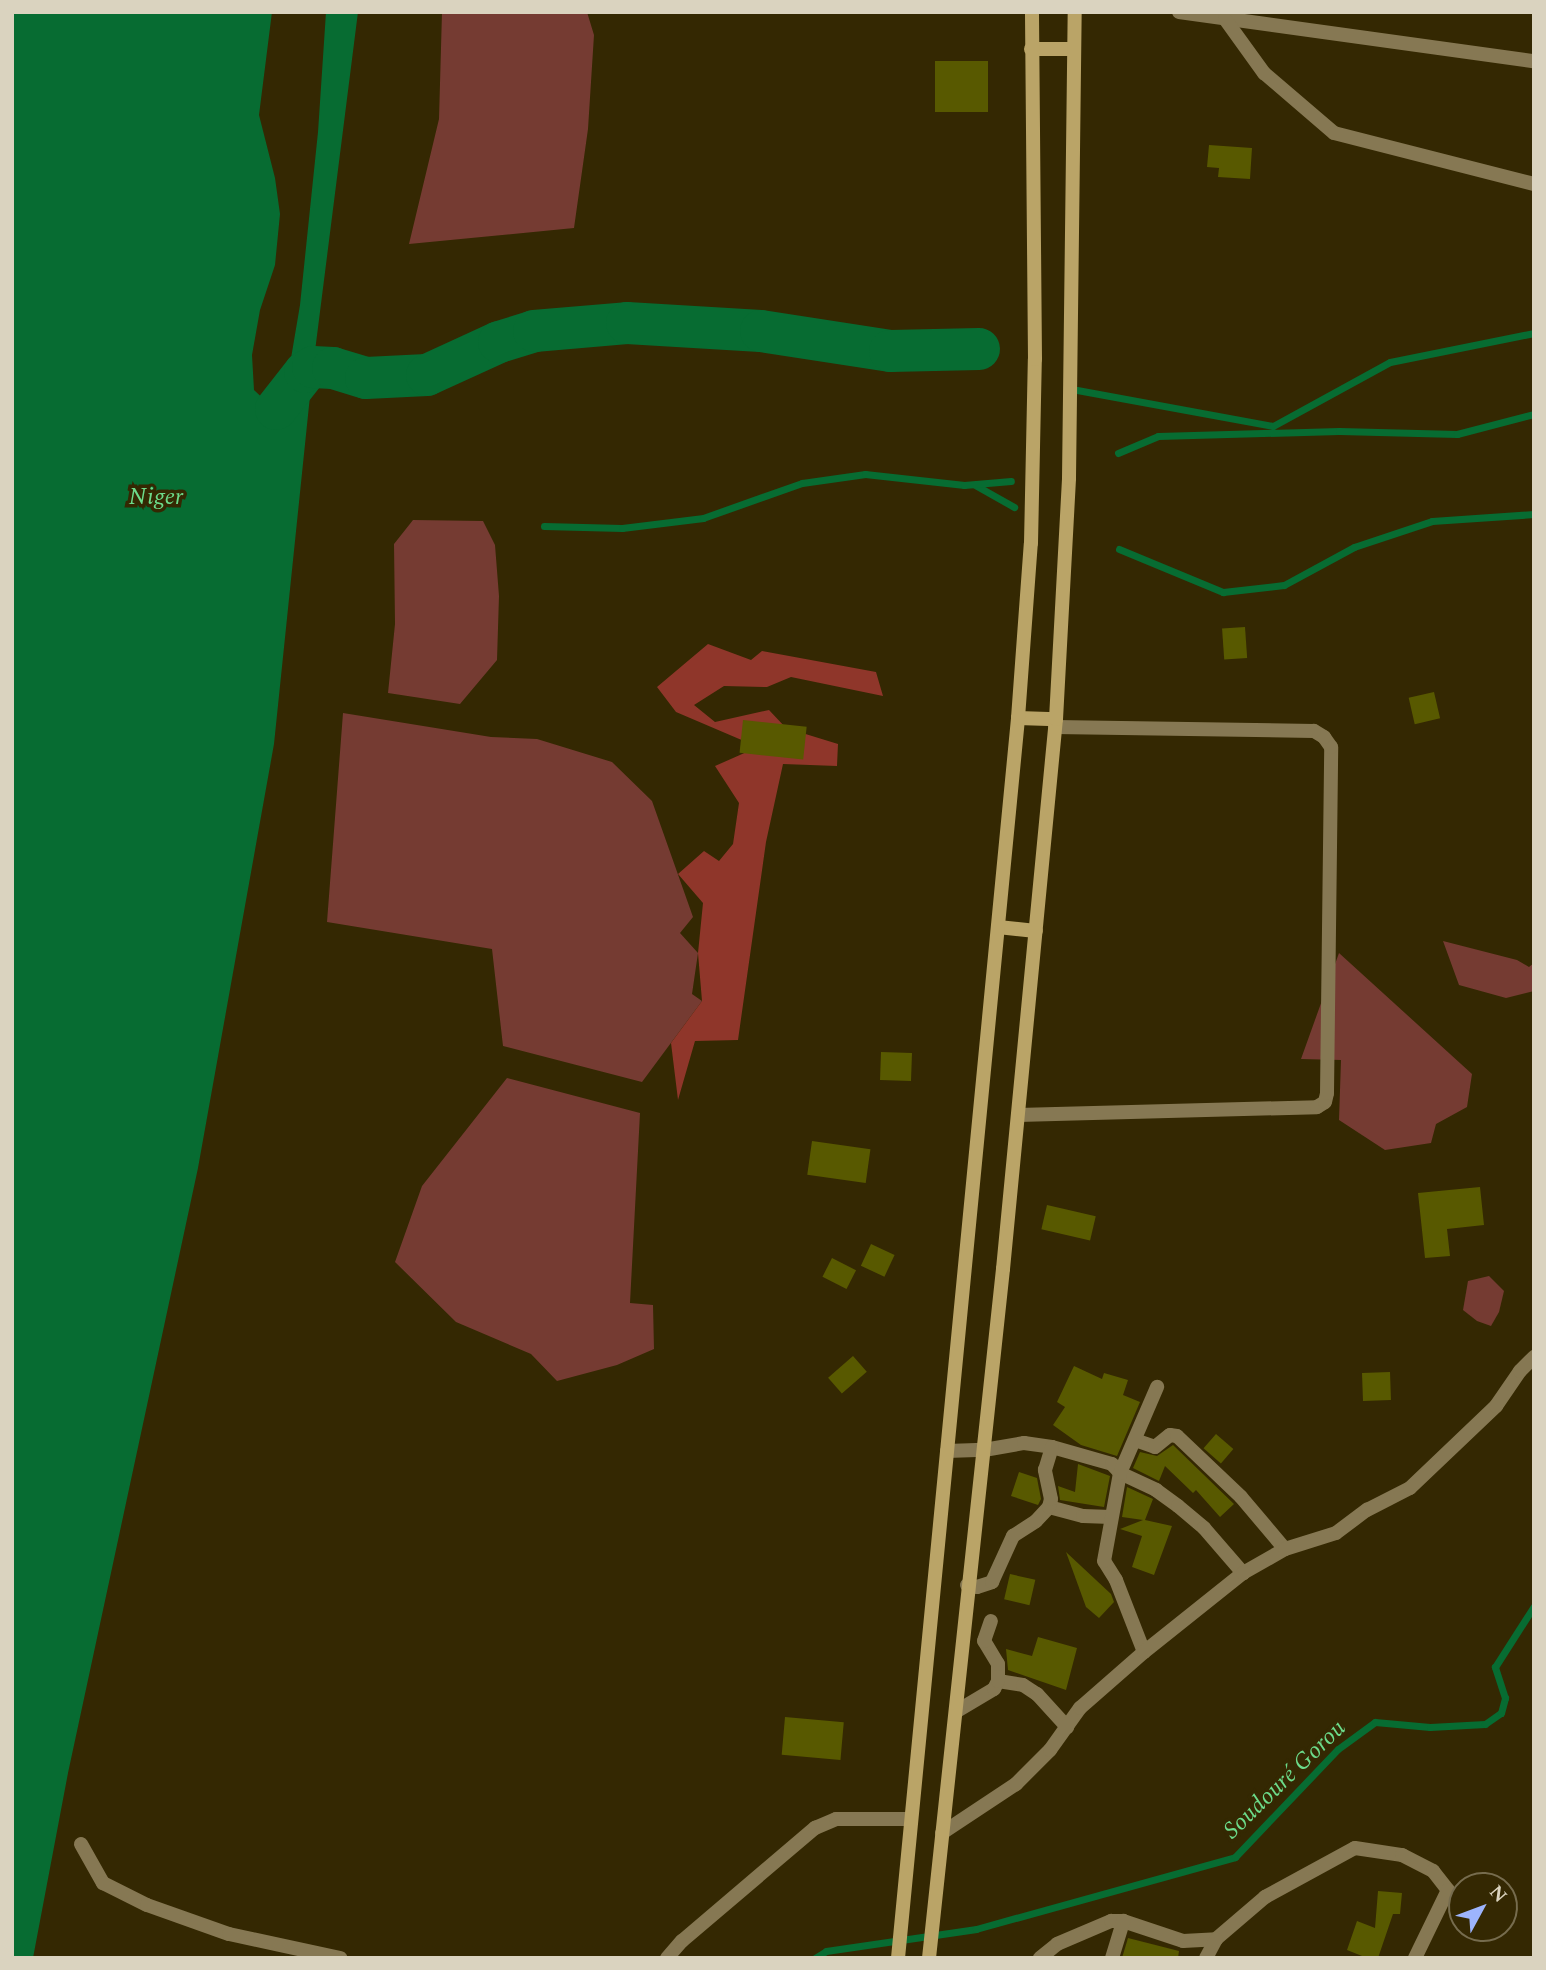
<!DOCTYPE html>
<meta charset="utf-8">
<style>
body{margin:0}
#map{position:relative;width:1546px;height:1970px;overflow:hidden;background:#342802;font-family:Spectral,serif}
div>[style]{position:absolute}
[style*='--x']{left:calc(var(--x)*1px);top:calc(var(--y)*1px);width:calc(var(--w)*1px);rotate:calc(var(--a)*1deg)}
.green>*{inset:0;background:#753b32}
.forest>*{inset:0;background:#8f362a}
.water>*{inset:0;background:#076c32}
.stream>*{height:7px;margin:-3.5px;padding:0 3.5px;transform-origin:3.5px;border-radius:3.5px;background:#076c32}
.river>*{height:42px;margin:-21px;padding:0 21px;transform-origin:21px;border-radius:21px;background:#076c32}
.building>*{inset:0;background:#585900;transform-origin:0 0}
.minor>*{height:14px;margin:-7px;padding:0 7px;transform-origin:7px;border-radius:7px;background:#867853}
.secondary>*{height:14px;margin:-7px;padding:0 7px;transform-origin:7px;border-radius:7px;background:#baa467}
span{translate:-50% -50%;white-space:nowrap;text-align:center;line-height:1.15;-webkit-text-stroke:7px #342802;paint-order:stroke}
.water-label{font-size:24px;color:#6cdb8a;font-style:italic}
.frame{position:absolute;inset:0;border:14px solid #dad3bf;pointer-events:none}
.north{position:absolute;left:1448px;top:1872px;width:70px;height:70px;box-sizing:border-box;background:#342802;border:2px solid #766c4e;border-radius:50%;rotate:49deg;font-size:19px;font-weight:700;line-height:28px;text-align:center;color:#dad3bf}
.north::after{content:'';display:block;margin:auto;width:24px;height:32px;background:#9db4fd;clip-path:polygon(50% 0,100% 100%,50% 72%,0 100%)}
</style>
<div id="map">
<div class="green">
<div style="clip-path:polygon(442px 12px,587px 12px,594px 35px,588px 129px,574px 228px,409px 244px,439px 119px)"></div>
<div style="clip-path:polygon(413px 520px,483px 521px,495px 545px,499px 596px,497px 660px,460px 704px,388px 693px,395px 624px,394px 544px)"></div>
<div style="clip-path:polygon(343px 713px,491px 737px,537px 739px,612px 762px,652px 801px,693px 917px,680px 933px,698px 953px,692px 994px,702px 1001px,642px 1082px,503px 1046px,492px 949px,327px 922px)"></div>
<div style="clip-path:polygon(1443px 941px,1517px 960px,1529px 967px,1534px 963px,1534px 991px,1506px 998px,1459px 985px)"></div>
<div style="clip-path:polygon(1339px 953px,1472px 1074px,1467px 1107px,1436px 1124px,1431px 1143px,1385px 1150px,1339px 1120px,1341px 1060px,1301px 1059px)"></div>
<div style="clip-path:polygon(507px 1078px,640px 1113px,630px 1303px,653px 1305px,654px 1349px,617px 1365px,557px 1381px,531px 1354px,456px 1322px,395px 1262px,422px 1186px)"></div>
<div style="clip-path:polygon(1489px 1276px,1504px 1291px,1499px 1312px,1491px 1326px,1477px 1321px,1463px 1310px,1468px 1281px)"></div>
</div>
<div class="forest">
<div style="clip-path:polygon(708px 644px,751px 660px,762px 651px,876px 672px,883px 696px,791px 677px,767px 687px,724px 686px,694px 705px,715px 722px,769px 710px,786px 728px,838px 744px,837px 766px,783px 764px,766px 842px,738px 1040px,695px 1041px,678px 1100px,671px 1043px,702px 1001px,698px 953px,703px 903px,678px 874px,704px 851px,719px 861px,733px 844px,739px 803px,715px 766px,758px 747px,676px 712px,657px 687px)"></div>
</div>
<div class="water">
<div style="clip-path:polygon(12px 12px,272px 12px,259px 115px,275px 178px,280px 214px,275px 265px,260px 310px,252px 355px,254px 390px,270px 405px,276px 403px,288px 376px,300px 305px,318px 132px,326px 12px,358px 12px,313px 367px,274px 744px,198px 1168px,68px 1773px,33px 1958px,12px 1958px)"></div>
</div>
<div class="stream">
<div style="--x:1077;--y:390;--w:199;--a:10.4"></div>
<div style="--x:1273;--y:426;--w:133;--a:-28.7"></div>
<div style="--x:1390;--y:362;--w:147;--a:-11.4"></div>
<div style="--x:1118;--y:453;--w:43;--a:-23"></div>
<div style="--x:1158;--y:436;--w:181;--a:-1.6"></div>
<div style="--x:1339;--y:431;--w:118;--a:1.5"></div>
<div style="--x:1457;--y:434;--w:80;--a:-14.6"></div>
<div style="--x:975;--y:485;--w:45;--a:29.4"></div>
<div style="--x:544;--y:526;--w:78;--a:1.5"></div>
<div style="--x:622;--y:528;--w:82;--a:-7"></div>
<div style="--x:703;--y:518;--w:105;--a:-19.5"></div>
<div style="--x:802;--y:483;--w:64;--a:-8.1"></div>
<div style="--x:865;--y:474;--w:100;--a:6.3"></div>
<div style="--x:964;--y:485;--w:47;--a:-4.9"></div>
<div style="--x:1119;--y:549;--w:113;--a:22.5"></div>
<div style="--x:1223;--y:592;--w:61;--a:-6.5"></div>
<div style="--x:1284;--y:585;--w:80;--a:-28.5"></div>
<div style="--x:1354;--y:547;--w:82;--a:-18.4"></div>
<div style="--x:1432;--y:521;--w:102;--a:-3.9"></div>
<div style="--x:815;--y:1958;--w:13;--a:-32"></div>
<div style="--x:826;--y:1951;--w:152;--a:-8.3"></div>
<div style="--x:976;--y:1929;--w:269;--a:-15.5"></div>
<div style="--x:1235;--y:1857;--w:149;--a:-46.4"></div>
<div style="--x:1338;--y:1749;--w:46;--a:-36.1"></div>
<div style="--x:1375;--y:1722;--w:55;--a:5.2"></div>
<div style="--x:1430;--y:1727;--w:55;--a:-3.1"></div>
<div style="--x:1485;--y:1724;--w:19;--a:-35"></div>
<div style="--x:1501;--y:1713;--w:16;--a:-75"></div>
<div style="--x:1505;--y:1698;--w:33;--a:-108"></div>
<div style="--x:1495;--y:1667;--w:72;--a:-57.4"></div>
</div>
<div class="river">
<div style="--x:276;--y:409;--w:47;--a:-51.9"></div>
<div style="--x:305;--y:372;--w:9;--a:-32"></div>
<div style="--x:313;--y:367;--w:20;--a:3"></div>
<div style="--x:333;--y:368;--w:34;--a:17"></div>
<div style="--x:366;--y:378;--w:61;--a:-2.8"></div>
<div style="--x:427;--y:375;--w:79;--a:-24.6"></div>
<div style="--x:499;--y:342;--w:37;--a:-17"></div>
<div style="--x:534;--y:331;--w:93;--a:-4.9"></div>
<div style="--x:627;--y:323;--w:134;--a:3.4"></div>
<div style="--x:761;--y:331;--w:131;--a:8.8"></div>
<div style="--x:890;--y:351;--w:89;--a:-1.3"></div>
</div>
<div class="building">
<div style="left:935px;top:61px;width:53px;height:51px"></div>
<div style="clip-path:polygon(1209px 145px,1252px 148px,1250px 179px,1218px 177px,1219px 168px,1207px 167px)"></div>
<div style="left:1245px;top:627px;width:31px;height:23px;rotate:86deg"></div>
<div style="left:1434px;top:692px;width:27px;height:26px;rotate:77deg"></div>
<div style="left:743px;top:720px;width:64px;height:33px;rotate:6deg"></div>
<div style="left:881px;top:1052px;width:31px;height:28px;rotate:2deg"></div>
<div style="left:812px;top:1141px;width:59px;height:34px;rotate:8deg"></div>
<div style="clip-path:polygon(1480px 1187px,1484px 1225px,1447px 1229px,1450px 1256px,1425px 1258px,1418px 1193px)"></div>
<div style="left:1047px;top:1205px;width:50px;height:25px;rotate:13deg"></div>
<div style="left:871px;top:1244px;width:26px;height:24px;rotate:25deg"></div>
<div style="left:832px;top:1258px;width:27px;height:21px;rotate:27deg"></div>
<div style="left:853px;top:1356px;width:21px;height:33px;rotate:49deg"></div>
<div style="clip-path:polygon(1074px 1366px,1102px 1379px,1104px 1373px,1128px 1380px,1123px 1395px,1140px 1402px,1117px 1456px,1081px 1445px,1053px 1425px,1065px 1407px,1057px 1402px)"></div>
<div style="left:1390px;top:1372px;width:28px;height:28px;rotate:88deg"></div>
<div style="left:1216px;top:1434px;width:23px;height:19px;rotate:41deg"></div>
<div style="clip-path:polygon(1173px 1445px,1234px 1504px,1220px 1517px,1196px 1490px,1193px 1493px,1165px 1466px,1159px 1481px,1133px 1468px,1140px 1452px,1157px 1456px)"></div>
<div style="clip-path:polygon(1078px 1464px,1110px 1476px,1104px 1507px,1060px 1500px,1058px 1486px,1075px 1492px)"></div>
<div style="clip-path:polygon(1019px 1472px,1037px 1478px,1041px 1499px,1038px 1505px,1011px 1496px)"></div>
<div style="clip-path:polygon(1127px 1487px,1153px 1499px,1145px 1520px,1172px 1526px,1154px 1575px,1132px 1567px,1142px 1536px,1120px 1529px,1143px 1520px,1122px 1517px)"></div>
<div style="clip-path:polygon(1066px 1552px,1111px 1594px,1114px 1602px,1099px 1618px,1086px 1607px)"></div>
<div style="left:1010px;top:1574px;width:26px;height:26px;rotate:13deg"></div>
<div style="clip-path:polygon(1038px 1637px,1077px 1648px,1066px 1690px,1008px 1670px,1006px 1649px,1032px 1656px)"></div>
<div style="left:785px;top:1717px;width:59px;height:38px;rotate:5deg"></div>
<div style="clip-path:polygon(1378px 1891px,1402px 1893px,1400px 1914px,1393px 1914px,1378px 1958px,1367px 1958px,1347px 1950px,1357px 1921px,1375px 1928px)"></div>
<div style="clip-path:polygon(1128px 1938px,1179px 1951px,1178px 1958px,1122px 1958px)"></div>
</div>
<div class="minor">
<div style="--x:1179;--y:12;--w:358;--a:7.9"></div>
<div style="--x:1225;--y:19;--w:67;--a:54.2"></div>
<div style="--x:1264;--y:73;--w:92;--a:40.6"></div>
<div style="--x:1334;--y:133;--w:206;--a:14.3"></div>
<div style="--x:1018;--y:1115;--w:299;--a:-1.5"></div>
<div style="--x:1317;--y:1107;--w:9;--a:-32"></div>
<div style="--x:1325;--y:1102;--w:9;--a:-77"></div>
<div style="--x:1327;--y:1093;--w:346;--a:-89.3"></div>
<div style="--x:1331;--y:747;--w:12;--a:-125"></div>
<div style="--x:1324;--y:737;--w:12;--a:-149"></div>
<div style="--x:1314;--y:731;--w:259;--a:-179.1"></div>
<div style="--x:1135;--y:1440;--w:21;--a:19"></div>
<div style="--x:1155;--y:1447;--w:19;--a:-39"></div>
<div style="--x:1170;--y:1435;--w:7;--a:8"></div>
<div style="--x:1177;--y:1436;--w:88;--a:43.6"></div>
<div style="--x:1241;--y:1497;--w:68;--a:49.8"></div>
<div style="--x:947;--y:1451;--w:37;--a:-2"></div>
<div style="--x:984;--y:1450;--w:41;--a:-9.9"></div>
<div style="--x:1024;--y:1443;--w:28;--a:8"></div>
<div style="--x:1052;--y:1447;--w:62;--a:15.8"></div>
<div style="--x:1112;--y:1464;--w:12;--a:48"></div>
<div style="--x:1120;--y:1473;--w:40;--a:25"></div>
<div style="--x:1156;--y:1490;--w:27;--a:36"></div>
<div style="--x:1178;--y:1506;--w:34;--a:40"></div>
<div style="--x:1204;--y:1528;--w:60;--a:49.1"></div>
<div style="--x:1049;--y:1507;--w:35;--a:15"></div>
<div style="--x:1083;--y:1516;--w:28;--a:2"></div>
<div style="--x:967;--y:1585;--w:10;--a:11"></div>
<div style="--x:977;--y:1587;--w:16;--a:-18"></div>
<div style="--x:992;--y:1582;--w:51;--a:-65.5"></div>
<div style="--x:1013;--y:1536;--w:27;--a:-33"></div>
<div style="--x:1036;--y:1521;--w:19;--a:-47"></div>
<div style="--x:1049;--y:1507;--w:8;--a:-76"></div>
<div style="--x:1051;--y:1499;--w:30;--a:-102"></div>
<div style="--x:1045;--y:1470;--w:24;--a:-73"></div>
<div style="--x:1144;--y:1652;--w:77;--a:-111.3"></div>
<div style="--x:1116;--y:1580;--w:22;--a:-122"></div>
<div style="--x:1104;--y:1561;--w:89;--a:-79.7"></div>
<div style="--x:1120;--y:1473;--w:94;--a:-66.7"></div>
<div style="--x:998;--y:1681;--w:25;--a:9"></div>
<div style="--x:1023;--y:1685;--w:17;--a:33"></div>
<div style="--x:1037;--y:1694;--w:45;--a:47.7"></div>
<div style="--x:957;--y:1711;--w:43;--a:-30.7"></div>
<div style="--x:994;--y:1689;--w:9;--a:-63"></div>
<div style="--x:998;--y:1681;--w:17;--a:-90"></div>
<div style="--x:998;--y:1664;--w:27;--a:-121"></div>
<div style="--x:984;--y:1641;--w:21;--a:-71"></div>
<div style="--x:942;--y:1833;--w:89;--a:-33.5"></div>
<div style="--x:1016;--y:1784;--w:48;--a:-45"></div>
<div style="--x:1050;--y:1750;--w:52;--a:-54.5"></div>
<div style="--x:1080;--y:1708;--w:85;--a:-41.2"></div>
<div style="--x:1144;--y:1652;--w:127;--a:-38.6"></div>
<div style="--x:1243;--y:1573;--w:48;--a:-29.7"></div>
<div style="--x:1285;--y:1549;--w:53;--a:-17.4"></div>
<div style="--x:1336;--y:1533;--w:39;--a:-37"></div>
<div style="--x:1367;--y:1510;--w:48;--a:-27.1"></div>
<div style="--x:1410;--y:1488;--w:119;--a:-43.6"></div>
<div style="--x:1496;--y:1406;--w:42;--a:-55.6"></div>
<div style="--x:1520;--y:1371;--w:20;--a:-45"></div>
<div style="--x:81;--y:1844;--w:45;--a:60.6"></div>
<div style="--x:103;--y:1883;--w:49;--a:26.6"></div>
<div style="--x:147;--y:1905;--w:87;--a:19.5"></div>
<div style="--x:229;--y:1934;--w:114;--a:12.2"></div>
<div style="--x:667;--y:1958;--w:23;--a:-49"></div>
<div style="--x:682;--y:1941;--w:175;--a:-40.4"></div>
<div style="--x:815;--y:1828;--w:23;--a:-23"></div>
<div style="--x:836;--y:1819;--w:75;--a:0"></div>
<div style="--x:1040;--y:1958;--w:22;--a:-39"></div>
<div style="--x:1057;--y:1944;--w:59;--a:-23.1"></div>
<div style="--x:1111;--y:1921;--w:12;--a:0"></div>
<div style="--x:1123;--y:1921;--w:63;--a:18.4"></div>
<div style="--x:1183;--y:1941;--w:33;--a:-3"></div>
<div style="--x:1216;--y:1939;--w:65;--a:-40.6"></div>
<div style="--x:1265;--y:1897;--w:102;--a:-28.6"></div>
<div style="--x:1355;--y:1848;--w:48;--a:8.5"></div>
<div style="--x:1402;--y:1855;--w:35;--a:27"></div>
<div style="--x:1433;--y:1871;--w:24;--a:52"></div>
<div style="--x:1448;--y:1890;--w:76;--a:115.9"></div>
<div style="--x:1112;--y:1958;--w:39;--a:-73"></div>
<div style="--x:1206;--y:1958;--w:21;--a:-62"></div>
</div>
<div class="secondary">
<div style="--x:1031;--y:49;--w:42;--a:0"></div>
<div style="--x:1018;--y:718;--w:38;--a:2"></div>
<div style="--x:998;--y:927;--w:38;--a:6"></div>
<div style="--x:898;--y:1958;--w:1246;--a:-84.47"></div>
<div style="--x:1018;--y:718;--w:175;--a:-85.8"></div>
<div style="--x:1031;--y:543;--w:184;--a:-88.8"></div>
<div style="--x:1035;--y:359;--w:347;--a:-90.5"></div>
<div style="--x:929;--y:1958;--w:693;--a:-83.87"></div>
<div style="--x:1003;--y:1269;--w:553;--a:-84.5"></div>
<div style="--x:1056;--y:719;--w:241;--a:-86.9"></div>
<div style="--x:1069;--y:478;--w:466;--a:-89.3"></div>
</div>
<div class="water-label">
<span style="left:156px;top:498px">Niger</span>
<span style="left:1285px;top:1780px;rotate:-44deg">Soudouré Gorou</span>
</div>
<div class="frame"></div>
<div class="north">N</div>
</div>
